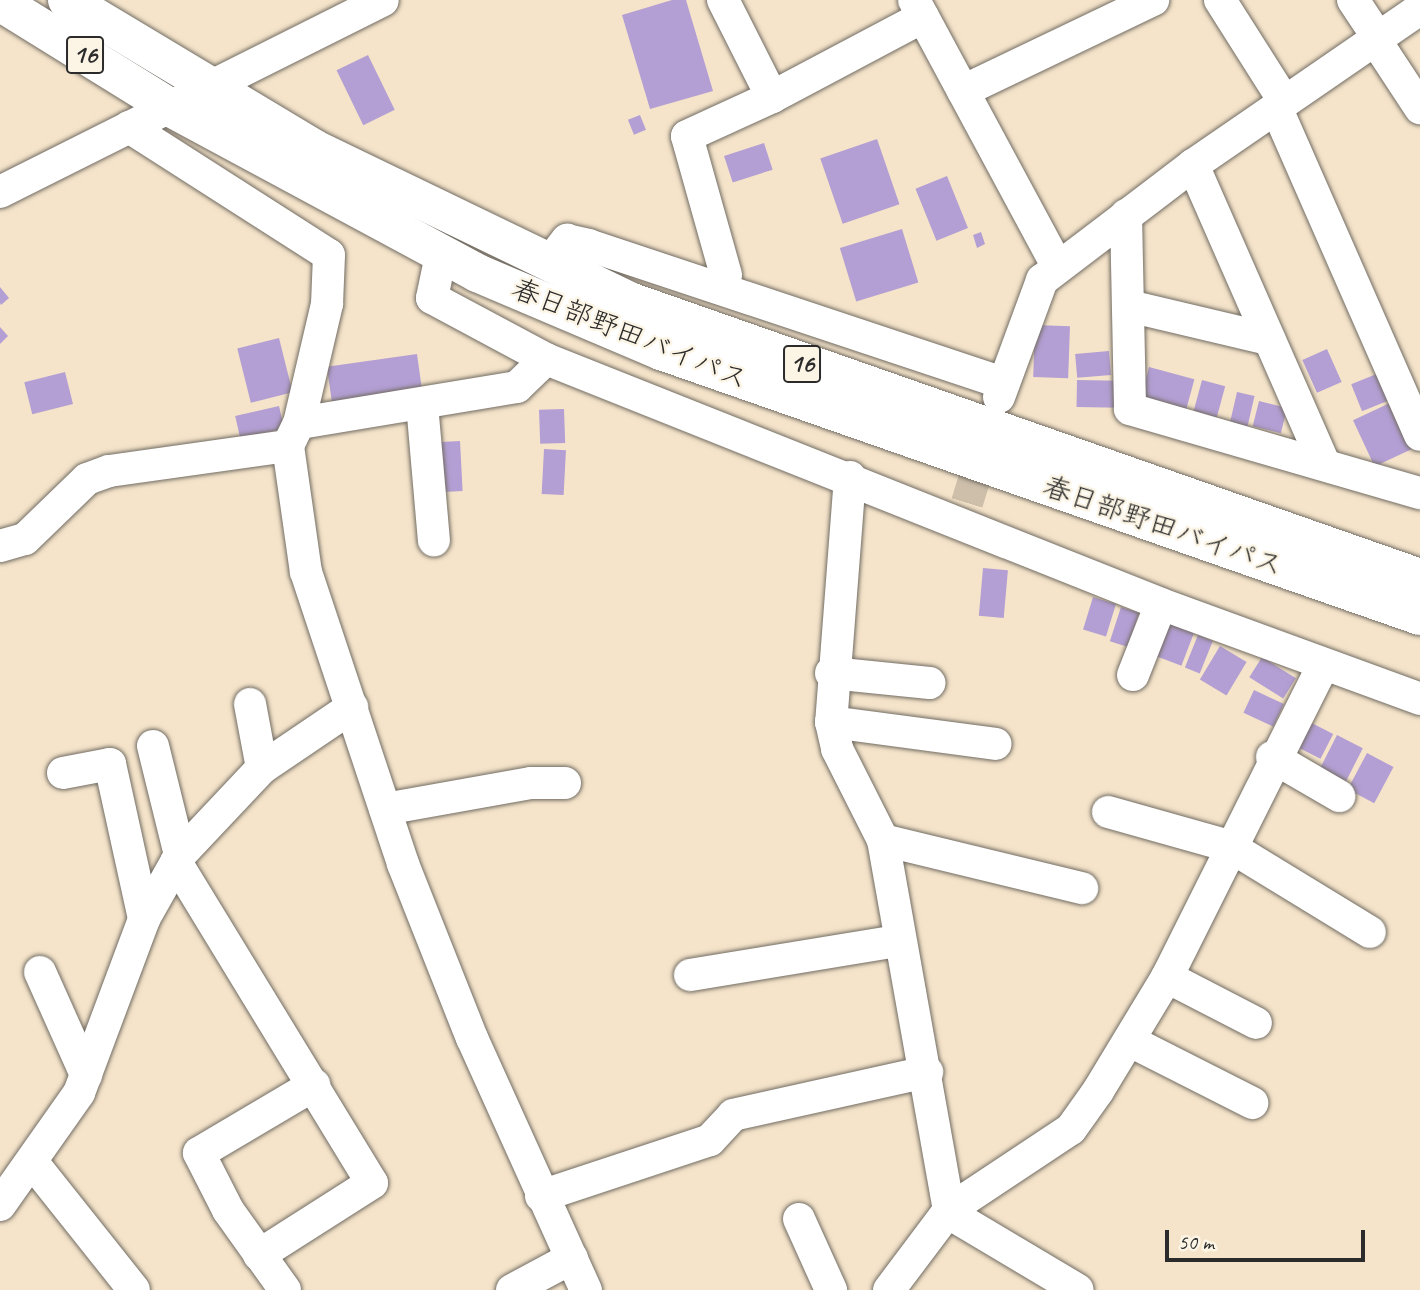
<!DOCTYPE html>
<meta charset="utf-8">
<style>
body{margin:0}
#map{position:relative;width:1420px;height:1290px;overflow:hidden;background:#f5e4ca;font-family:Caveat,"Klee One",sans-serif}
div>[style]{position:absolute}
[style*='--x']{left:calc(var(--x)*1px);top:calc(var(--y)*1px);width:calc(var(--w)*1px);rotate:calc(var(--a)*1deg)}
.building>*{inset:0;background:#b39fd3;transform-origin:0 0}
.minor-tunnel>*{height:32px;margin-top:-16px;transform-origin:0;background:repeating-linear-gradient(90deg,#cdbfaa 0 32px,transparent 0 48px)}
.roads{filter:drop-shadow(0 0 2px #726c63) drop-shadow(0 0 2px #726c63)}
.minor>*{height:32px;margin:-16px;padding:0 16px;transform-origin:16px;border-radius:16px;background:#fff}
.highway>*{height:38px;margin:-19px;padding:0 19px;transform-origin:19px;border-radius:19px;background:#fff}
span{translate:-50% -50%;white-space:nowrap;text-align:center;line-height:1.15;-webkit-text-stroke:5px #fcf5e5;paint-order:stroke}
.shield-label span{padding:2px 5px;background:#fcf5e5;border:2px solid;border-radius:5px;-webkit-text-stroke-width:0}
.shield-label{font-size:26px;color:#2b2b2b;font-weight:700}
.street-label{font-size:28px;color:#2b2b2b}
.scale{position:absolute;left:1165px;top:1230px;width:200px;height:32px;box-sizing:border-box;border:4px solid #2b2b2b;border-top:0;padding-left:9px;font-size:21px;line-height:24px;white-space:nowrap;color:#2b2b2b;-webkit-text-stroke:5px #fcf5e5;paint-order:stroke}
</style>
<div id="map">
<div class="building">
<div style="clip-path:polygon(672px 0,686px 0,713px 91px,650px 109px,622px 15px)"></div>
<div style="left:368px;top:55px;width:61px;height:35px;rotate:64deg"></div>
<div style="left:640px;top:115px;width:16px;height:13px;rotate:68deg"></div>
<div style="left:877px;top:139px;width:69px;height:60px;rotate:71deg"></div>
<div style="left:764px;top:143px;width:28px;height:42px;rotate:72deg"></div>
<div style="left:947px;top:176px;width:56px;height:34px;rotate:68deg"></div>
<div style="left:902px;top:229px;width:56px;height:65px;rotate:73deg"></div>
<div style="clip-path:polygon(981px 232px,985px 244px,977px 248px,973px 235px)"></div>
<div style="clip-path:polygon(0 287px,9px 298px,1px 305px,0 303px)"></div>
<div style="left:1035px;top:325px;width:35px;height:52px;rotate:2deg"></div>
<div style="clip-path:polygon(0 327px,8px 336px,0 344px)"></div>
<div style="left:279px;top:338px;width:56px;height:43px;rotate:76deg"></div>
<div style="left:1327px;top:349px;width:36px;height:27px;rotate:66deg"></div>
<div style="left:1109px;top:351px;width:24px;height:34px;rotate:85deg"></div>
<div style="left:417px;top:354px;width:37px;height:91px;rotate:82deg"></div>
<div style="left:1149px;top:367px;width:47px;height:31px;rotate:15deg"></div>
<div style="left:65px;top:372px;width:33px;height:42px;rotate:76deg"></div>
<div style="left:1379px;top:373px;width:29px;height:30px;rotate:68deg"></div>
<div style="left:1077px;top:380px;width:43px;height:27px;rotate:1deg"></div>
<div style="left:1202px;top:380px;width:24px;height:34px;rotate:15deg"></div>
<div style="left:1237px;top:392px;width:18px;height:31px;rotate:13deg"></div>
<div style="left:1259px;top:401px;width:29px;height:26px;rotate:14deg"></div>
<div style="left:1392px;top:402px;width:51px;height:43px;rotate:65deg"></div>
<div style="left:279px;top:406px;width:23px;height:45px;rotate:77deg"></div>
<div style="left:564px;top:409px;width:34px;height:25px;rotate:88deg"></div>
<div style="left:460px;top:441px;width:50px;height:28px;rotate:87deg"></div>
<div style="left:544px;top:449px;width:22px;height:45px;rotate:3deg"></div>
<div style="left:983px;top:568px;width:25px;height:48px;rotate:5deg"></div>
<div style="left:1093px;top:597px;width:24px;height:34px;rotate:17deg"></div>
<div style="left:1121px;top:607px;width:19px;height:36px;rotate:18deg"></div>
<div style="left:1165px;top:622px;width:31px;height:35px;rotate:21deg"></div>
<div style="left:1198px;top:635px;width:16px;height:35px;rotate:22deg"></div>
<div style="left:1220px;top:646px;width:31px;height:39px;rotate:31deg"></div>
<div style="left:1262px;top:657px;width:40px;height:24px;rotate:32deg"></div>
<div style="left:1254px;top:690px;width:33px;height:25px;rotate:25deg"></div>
<div style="left:1302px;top:718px;width:35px;height:28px;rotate:27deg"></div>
<div style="left:1337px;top:735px;width:29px;height:37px;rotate:27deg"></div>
<div style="left:1367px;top:753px;width:30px;height:41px;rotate:28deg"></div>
</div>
<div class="minor-tunnel">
<div style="--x:967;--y:503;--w:65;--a:-73"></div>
</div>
<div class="roads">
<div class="minor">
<div style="--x:723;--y:0;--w:109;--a:63.2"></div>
<div style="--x:772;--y:97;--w:171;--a:-27.9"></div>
<div style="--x:914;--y:0;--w:303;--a:61.7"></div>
<div style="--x:1220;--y:0;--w:120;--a:57.6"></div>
<div style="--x:1353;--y:0;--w:43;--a:56.3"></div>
<div style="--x:1374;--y:38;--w:84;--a:56.7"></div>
<div style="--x:963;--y:91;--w:211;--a:-25.6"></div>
<div style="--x:1276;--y:107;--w:358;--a:66.3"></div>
<div style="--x:129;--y:127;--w:237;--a:32.6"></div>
<div style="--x:329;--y:255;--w:49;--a:92.3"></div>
<div style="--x:327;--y:304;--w:122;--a:103.2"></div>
<div style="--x:1193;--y:165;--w:326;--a:66.3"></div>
<div style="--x:0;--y:192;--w:428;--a:-26.6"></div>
<div style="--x:1126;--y:215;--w:194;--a:88.8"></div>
<div style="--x:1130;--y:409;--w:302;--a:16.2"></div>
<div style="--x:441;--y:255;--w:44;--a:101.8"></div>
<div style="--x:432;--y:298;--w:129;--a:28.2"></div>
<div style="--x:546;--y:359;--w:662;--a:21.72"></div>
<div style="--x:1161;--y:604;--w:276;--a:20.1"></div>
<div style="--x:548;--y:264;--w:31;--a:-52"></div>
<div style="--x:567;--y:240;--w:22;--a:13"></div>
<div style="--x:588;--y:245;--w:435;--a:18.4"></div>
<div style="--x:726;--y:275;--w:144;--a:-105.7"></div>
<div style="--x:687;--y:136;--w:94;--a:-24.6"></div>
<div style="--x:1129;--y:306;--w:144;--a:13.3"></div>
<div style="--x:546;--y:359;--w:40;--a:136"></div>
<div style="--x:517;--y:387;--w:221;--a:170.6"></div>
<div style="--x:299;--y:423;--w:25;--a:116"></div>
<div style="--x:288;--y:446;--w:127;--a:81.9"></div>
<div style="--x:306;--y:572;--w:308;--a:71.6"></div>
<div style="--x:403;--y:864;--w:187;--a:68.4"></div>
<div style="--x:472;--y:1038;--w:277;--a:65.7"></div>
<div style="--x:999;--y:397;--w:125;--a:-69.8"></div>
<div style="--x:1042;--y:280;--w:190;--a:-37.3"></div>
<div style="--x:1193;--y:165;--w:275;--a:-34.5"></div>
<div style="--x:422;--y:404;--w:137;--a:85"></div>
<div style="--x:850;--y:477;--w:246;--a:94.4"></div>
<div style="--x:831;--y:722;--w:28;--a:77"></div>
<div style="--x:837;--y:749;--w:102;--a:63.2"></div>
<div style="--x:883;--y:840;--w:376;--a:79.9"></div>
<div style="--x:0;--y:546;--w:26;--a:-16"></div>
<div style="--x:25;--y:539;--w:86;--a:-44.1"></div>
<div style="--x:87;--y:479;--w:23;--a:-20"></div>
<div style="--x:109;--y:471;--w:181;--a:-8"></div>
<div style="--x:831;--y:673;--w:99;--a:5.8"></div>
<div style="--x:1133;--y:675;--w:76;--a:-68.5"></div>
<div style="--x:250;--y:704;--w:65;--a:79.4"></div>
<div style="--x:831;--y:722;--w:166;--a:7.6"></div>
<div style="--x:153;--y:746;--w:112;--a:76.1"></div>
<div style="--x:1272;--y:757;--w:78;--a:30.2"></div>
<div style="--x:63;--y:773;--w:48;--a:-10.8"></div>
<div style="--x:110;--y:764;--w:159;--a:77.6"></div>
<div style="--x:385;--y:809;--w:148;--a:-10.1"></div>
<div style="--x:531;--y:783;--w:34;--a:0"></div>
<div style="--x:1108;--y:812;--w:126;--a:15.7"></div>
<div style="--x:1229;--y:846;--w:165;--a:31.4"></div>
<div style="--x:883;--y:840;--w:205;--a:13.6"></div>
<div style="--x:176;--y:862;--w:376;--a:58.6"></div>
<div style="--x:372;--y:1183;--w:134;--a:147.5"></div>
<div style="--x:40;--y:972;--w:113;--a:65.9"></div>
<div style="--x:690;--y:975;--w:211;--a:-9.3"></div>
<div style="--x:1167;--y:977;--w:100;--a:27.3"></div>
<div style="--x:1132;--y:1042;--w:135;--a:26.9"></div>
<div style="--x:33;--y:1163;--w:162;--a:51.5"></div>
<div style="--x:541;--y:1196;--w:178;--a:-18.3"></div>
<div style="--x:710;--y:1140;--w:34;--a:-47"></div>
<div style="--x:733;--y:1115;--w:199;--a:-12.5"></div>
<div style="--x:0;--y:1205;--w:137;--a:-54.8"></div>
<div style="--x:79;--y:1093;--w:186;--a:-69.5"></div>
<div style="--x:144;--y:919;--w:73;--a:-60.6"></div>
<div style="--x:180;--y:855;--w:120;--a:-46.7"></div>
<div style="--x:262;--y:768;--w:109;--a:-34.1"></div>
<div style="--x:947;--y:1212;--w:152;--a:30.8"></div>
<div style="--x:799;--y:1219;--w:78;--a:65.7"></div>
<div style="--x:285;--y:1290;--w:98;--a:-125.5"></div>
<div style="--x:228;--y:1210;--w:64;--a:-117"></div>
<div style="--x:199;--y:1153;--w:134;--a:-30.6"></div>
<div style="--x:512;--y:1290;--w:68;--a:-28.1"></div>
<div style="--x:889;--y:1290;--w:100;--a:-53.1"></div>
<div style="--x:949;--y:1210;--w:146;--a:-33.6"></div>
<div style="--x:1071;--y:1129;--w:47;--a:-54.6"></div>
<div style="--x:1098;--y:1091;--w:133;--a:-58.8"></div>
<div style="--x:1167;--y:977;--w:349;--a:-63.4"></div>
</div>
<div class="highway">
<div style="--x:67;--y:0;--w:289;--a:31"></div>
<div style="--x:315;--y:149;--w:352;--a:25.8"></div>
<div style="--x:632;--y:302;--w:835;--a:19.3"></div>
<div style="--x:0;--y:2;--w:201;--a:31.8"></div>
<div style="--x:171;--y:108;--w:348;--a:28.3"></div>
<div style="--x:477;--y:273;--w:200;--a:23"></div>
<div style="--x:661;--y:351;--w:804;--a:19.25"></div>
</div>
</div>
<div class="shield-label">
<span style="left:85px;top:55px">16</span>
<span style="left:802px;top:364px">16</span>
</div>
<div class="street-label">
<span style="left:630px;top:334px;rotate:22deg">春日部野田バイパス</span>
<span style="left:1163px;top:526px;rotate:19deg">春日部野田バイパス</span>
</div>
<div class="scale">50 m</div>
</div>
